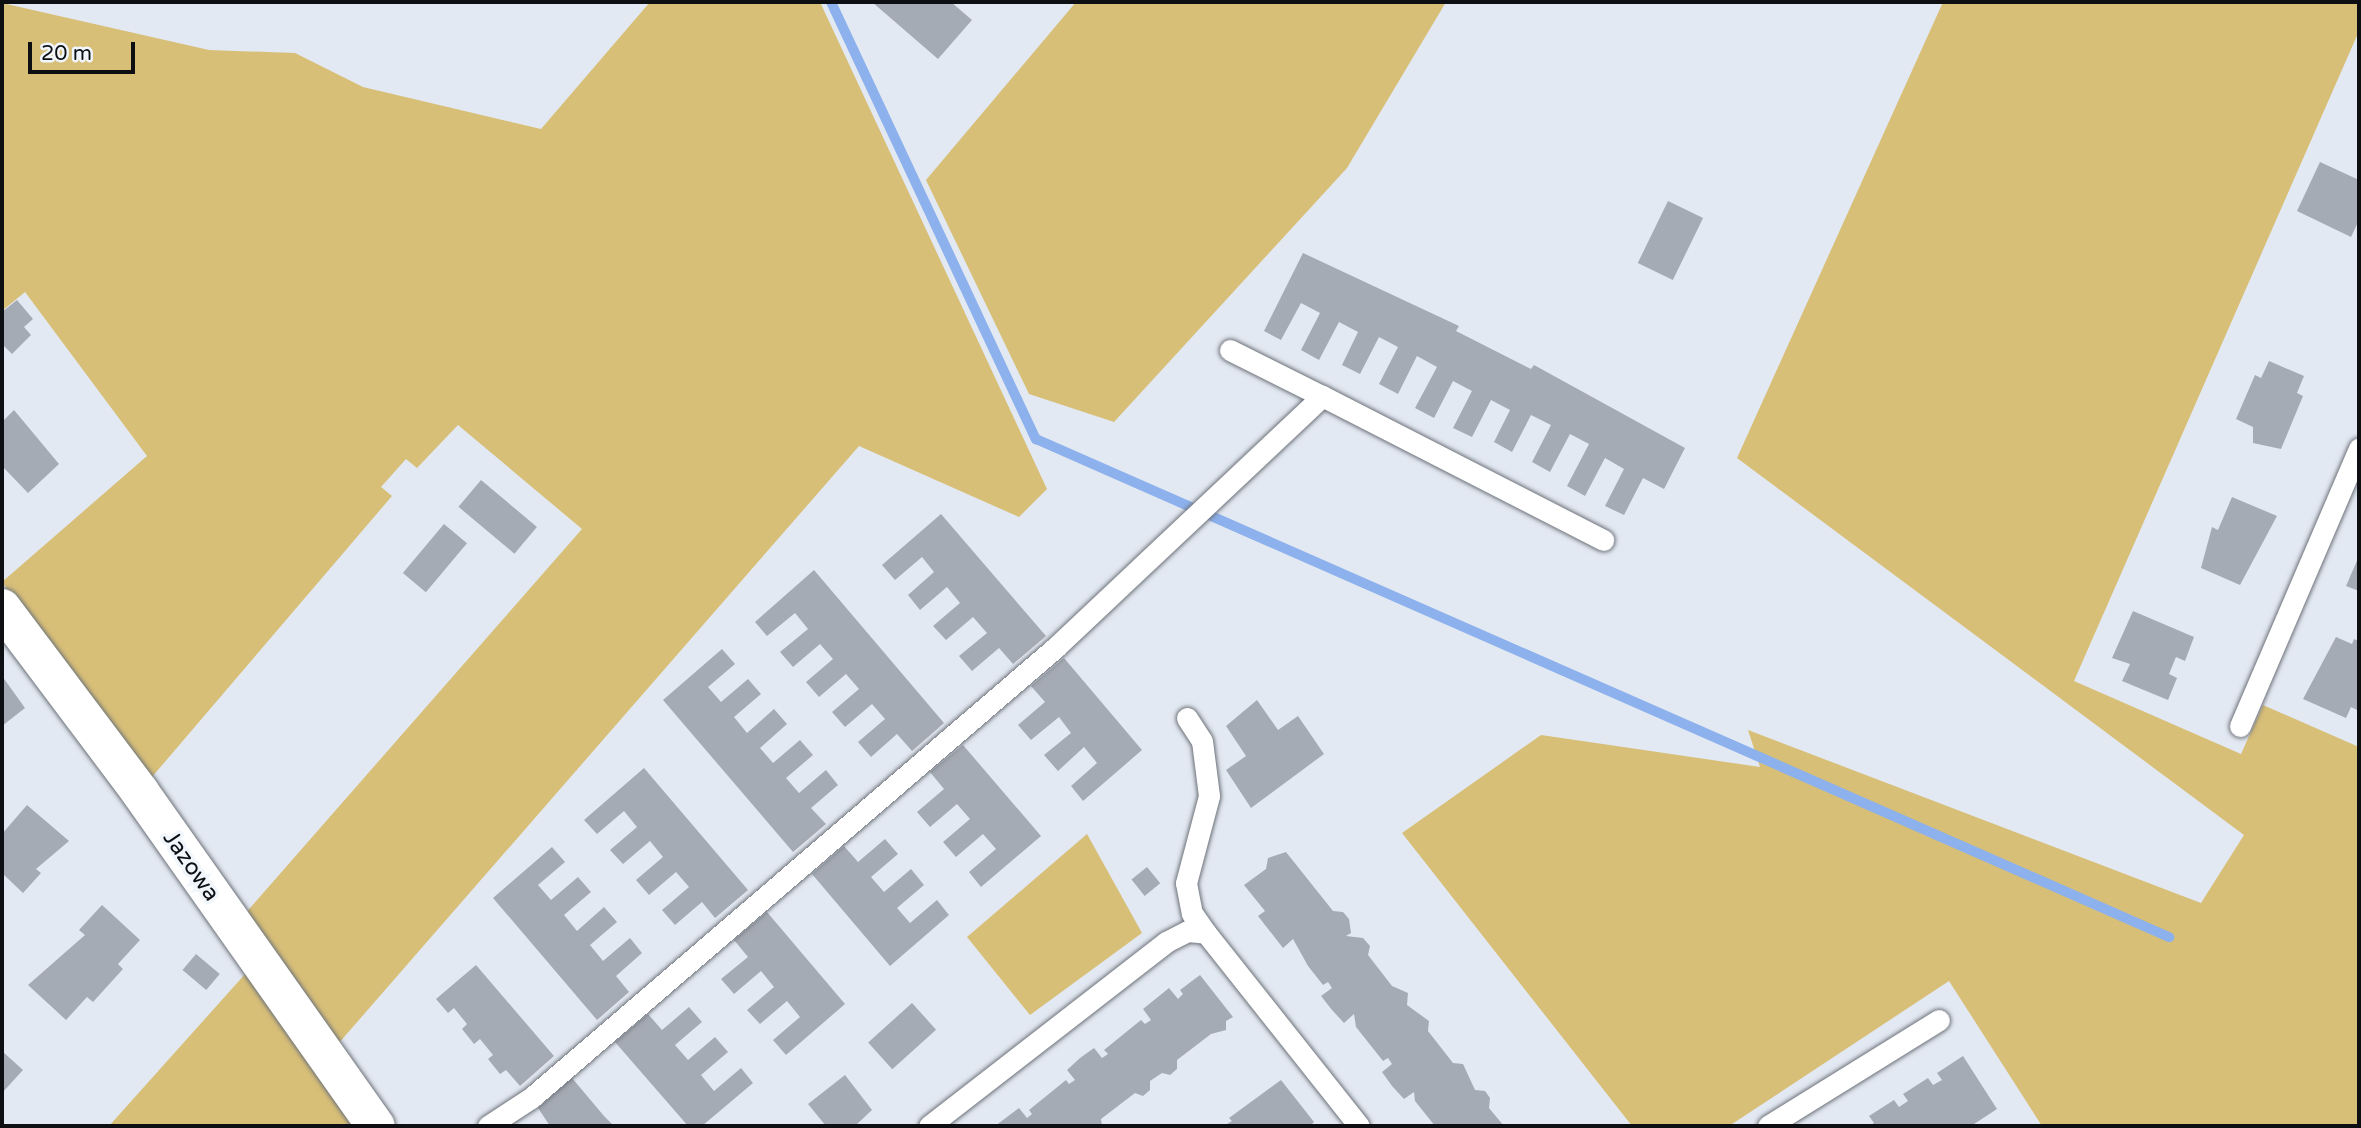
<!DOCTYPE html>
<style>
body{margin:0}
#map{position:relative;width:2361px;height:1128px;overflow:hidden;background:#e3e9f2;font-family:"Varela Round",sans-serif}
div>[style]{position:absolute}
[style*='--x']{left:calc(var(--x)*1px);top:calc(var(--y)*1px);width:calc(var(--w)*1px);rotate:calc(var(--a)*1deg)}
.green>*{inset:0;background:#d8bf78}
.stream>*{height:10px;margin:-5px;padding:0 5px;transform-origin:5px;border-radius:5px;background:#8cb1ec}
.building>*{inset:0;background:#a5abb4;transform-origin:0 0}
.roads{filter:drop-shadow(0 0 2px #6d727a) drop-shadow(0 0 2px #6d727a)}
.lane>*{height:21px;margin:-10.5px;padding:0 10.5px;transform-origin:10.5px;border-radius:10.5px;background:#fff}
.street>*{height:38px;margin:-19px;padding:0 19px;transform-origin:19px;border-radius:19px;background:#fff}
span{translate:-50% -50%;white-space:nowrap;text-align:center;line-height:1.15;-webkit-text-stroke:7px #f1f6fd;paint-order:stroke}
.street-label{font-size:23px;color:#0d0f12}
.frame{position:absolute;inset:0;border:4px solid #0d0f12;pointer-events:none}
.scale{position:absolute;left:28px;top:42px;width:107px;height:32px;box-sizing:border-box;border:4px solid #0d0f12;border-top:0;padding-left:9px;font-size:21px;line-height:24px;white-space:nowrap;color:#0d0f12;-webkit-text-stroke:5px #f1f6fd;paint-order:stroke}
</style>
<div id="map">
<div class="green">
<div style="clip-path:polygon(650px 2px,820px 2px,1047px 489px,1019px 517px,859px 446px,338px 1044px,243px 916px,582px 529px,458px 425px,417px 468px,406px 459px,381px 487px,392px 496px,146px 784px,2px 582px,147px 456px,25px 292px,2px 311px,2px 3px,209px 50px,295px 53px,363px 87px,541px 129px)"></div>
<div style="clip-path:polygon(1076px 2px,1446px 2px,1347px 168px,1114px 422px,1029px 394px,926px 180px)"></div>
<div style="clip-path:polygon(1943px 2px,2359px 2px,2359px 31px,2074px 681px,2241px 754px,2263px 705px,2359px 747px,2359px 1126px,2042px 1126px,1949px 981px,1729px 1126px,1632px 1126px,1402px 833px,1541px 735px,1760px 767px,1748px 730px,2201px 903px,2244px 835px,1737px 458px)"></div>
<div style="clip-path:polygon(1087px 834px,1142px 933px,1030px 1015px,967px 937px)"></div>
<div style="clip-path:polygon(246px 973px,356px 1126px,109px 1126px)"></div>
</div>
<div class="stream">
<div style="--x:831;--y:2;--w:483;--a:64.9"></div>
<div style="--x:1036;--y:439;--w:1238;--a:23.73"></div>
</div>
<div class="building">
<div style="clip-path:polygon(872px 2px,951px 2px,972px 20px,938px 59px)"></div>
<div style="clip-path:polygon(2320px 162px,2359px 180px,2359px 220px,2351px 237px,2297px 211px)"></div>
<div style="left:1668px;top:201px;width:39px;height:69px;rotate:26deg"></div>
<div style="clip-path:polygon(1303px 253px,1459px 326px,1456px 331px,1531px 369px,1534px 365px,1685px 448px,1664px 489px,1643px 478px,1624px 515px,1605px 506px,1624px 469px,1605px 458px,1585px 496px,1567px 486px,1589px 444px,1570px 434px,1550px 472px,1532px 462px,1551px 425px,1531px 415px,1512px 452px,1494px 442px,1510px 410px,1491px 400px,1472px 437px,1453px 428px,1472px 391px,1453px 381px,1434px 418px,1415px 408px,1437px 367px,1417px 356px,1398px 394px,1379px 384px,1398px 347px,1379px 337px,1360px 374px,1342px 365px,1358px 332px,1339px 322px,1319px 360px,1301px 350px,1320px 313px,1301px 303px,1281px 340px,1264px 331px)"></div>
<div style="clip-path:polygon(17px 300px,33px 319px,24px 327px,31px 335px,12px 354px,2px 344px,2px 312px)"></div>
<div style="clip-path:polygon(2269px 361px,2304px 376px,2297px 393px,2303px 396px,2281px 449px,2253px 443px,2253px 427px,2236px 419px,2255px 375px,2261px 378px)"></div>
<div style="clip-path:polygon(14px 410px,59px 464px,28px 493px,2px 466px,2px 422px)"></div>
<div style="left:481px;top:480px;width:73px;height:35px;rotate:40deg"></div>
<div style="clip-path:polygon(2232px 497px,2277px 516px,2240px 585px,2201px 568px,2212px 527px,2218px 530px)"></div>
<div style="clip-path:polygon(941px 514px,1046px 636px,1013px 664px,999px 648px,972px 671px,959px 656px,987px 633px,973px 617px,946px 640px,933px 626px,960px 603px,947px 587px,920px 610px,908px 595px,934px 572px,922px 557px,895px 580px,882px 565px)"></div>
<div style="left:444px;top:524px;width:30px;height:64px;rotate:40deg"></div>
<div style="clip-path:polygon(2359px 556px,2359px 591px,2346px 586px)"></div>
<div style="clip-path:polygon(814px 570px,944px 723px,912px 751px,897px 734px,871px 757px,858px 742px,885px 719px,872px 704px,845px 727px,832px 712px,859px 689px,846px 674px,819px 697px,806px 682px,833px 659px,820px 644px,793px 667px,780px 652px,808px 629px,795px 613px,767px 636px,755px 622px)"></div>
<div style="clip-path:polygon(2133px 611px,2194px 637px,2185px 661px,2176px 657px,2169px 674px,2177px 678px,2168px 700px,2122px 681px,2130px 664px,2112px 658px)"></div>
<div style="clip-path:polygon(2336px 637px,2352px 644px,2354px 639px,2359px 641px,2359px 711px,2351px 707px,2346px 718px,2303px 699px)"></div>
<div style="clip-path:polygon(722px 649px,735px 664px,708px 687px,721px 702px,748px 679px,761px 694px,734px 717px,747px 733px,774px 709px,787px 724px,760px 748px,773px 763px,800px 740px,813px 755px,786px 778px,799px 793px,826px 770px,838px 785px,811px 808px,826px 824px,793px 852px,663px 700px)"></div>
<div style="clip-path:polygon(1064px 658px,1142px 750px,1083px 801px,1071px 786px,1097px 763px,1084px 747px,1058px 771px,1044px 755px,1071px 733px,1059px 717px,1031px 740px,1018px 725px,1045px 702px,1031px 686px)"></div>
<div style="clip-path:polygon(2px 676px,25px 708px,2px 726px)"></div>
<div style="clip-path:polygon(1257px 700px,1278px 730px,1298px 716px,1324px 754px,1251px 808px,1226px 770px,1246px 756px,1226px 726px)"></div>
<div style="clip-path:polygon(963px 745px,1041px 836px,981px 887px,969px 872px,996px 849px,983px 834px,956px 857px,943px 842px,970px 819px,957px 804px,930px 827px,917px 812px,944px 789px,930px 772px)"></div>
<div style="clip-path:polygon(644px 768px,748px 890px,715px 918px,702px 902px,675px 925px,662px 910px,689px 887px,676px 872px,649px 895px,636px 880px,663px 857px,650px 841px,623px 864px,610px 850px,637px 827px,624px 811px,597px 834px,584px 820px)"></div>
<div style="clip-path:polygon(27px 805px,69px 841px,36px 869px,41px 873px,23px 893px,2px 873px,2px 834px)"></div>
<div style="clip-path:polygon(885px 839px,898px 854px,871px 877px,884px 892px,911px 869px,924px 885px,897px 908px,910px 923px,937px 900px,949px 915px,890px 966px,812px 874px,844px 846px,858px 862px)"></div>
<div style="clip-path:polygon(552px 847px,565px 862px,538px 885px,551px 900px,578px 877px,591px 892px,564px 915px,577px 931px,604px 907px,617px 922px,590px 945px,603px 961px,630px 938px,642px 953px,616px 976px,629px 992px,597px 1020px,493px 898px)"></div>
<div style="clip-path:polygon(1286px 852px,1333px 911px,1343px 912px,1349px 919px,1351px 933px,1346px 936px,1363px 938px,1370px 946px,1368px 955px,1392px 986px,1408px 993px,1407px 1005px,1429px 1021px,1428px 1031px,1453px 1063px,1463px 1064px,1475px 1090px,1485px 1091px,1490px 1098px,1489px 1108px,1504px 1126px,1435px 1126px,1415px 1101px,1414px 1092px,1404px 1099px,1392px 1086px,1382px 1072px,1392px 1064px,1388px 1058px,1383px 1061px,1356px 1027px,1354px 1014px,1344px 1023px,1332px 1010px,1321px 996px,1332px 988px,1328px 982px,1323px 985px,1308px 966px,1293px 939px,1283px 948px,1258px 916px,1265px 911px,1244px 885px,1266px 869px,1268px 858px)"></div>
<div style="left:1147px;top:867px;width:21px;height:20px;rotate:51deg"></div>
<div style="clip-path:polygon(102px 905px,140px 940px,118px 964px,123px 969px,93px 1002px,87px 997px,66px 1020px,28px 985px,85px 935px,79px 930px)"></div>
<div style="clip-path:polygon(767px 912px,845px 1004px,786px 1055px,773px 1040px,800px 1017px,787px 1001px,760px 1024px,747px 1010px,774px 987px,761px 971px,734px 994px,721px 979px,748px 957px,734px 940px)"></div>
<div style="left:196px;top:954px;width:31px;height:21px;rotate:40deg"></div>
<div style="clip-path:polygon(476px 965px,554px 1056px,520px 1086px,506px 1070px,500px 1074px,488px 1059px,493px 1055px,480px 1039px,474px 1044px,462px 1029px,467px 1024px,454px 1008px,448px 1013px,436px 999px)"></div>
<div style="clip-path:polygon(1200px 975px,1233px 1017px,1226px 1021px,1226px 1030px,1211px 1034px,1177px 1060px,1177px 1069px,1170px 1075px,1162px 1073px,1150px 1081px,1150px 1090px,1143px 1096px,1135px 1093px,1101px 1119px,1102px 1126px,995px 1126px,1019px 1108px,1027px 1118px,1032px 1114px,1029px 1110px,1066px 1080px,1069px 1084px,1075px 1080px,1067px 1070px,1080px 1058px,1094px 1048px,1102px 1058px,1108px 1054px,1104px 1050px,1141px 1020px,1145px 1024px,1151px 1020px,1143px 1009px,1169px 988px,1178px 999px,1183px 994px,1180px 990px)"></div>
<div style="left:912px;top:1003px;width:36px;height:59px;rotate:48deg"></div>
<div style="clip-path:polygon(689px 1007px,702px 1022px,675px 1045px,688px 1060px,715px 1037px,728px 1052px,701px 1075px,714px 1091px,741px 1068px,753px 1083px,702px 1126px,688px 1126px,615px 1042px,648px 1014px,662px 1030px)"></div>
<div style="clip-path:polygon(2px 1051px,23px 1070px,2px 1093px)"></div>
<div style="clip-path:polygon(1963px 1056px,1997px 1109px,1971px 1126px,1869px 1126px,1874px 1123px,1869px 1116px,1894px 1100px,1899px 1107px,1908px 1101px,1903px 1094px,1928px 1078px,1933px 1085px,1942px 1080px,1937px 1073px)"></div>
<div style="clip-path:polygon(845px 1075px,872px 1110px,855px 1126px,826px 1126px,808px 1104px)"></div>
<div style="clip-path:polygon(572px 1078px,604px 1116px,614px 1126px,550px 1126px,538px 1108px)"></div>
<div style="clip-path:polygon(1281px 1080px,1314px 1122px,1310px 1126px,1224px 1126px,1232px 1121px,1229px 1118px)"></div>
</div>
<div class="roads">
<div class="lane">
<div style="--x:1230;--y:350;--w:103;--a:26.6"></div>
<div style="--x:1187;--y:718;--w:27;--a:57"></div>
<div style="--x:1202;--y:741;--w:55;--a:82.7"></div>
<div style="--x:1209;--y:796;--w:90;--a:104.8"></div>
<div style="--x:1186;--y:883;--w:31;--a:79"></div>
<div style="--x:1192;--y:913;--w:24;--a:55"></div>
<div style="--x:2240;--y:726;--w:302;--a:-66.8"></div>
<div style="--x:488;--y:1126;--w:51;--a:-33.1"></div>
<div style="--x:531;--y:1098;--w:692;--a:-40.66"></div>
<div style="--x:1056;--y:647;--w:366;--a:-43.3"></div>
<div style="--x:1322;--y:396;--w:316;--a:27.1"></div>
<div style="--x:929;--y:1126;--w:300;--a:-37.8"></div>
<div style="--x:1166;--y:942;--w:25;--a:-27"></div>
<div style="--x:1188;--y:931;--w:18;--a:6"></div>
<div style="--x:1206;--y:933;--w:246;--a:51.6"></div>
<div style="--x:1768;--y:1126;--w:201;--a:-31.8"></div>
</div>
<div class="street">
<div style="--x:2;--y:608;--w:230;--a:53.1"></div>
<div style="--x:140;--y:792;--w:409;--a:54.8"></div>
</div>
</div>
<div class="street-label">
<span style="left:191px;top:866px;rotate:55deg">Jazowa</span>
</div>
<div class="frame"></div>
<div class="scale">20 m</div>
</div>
